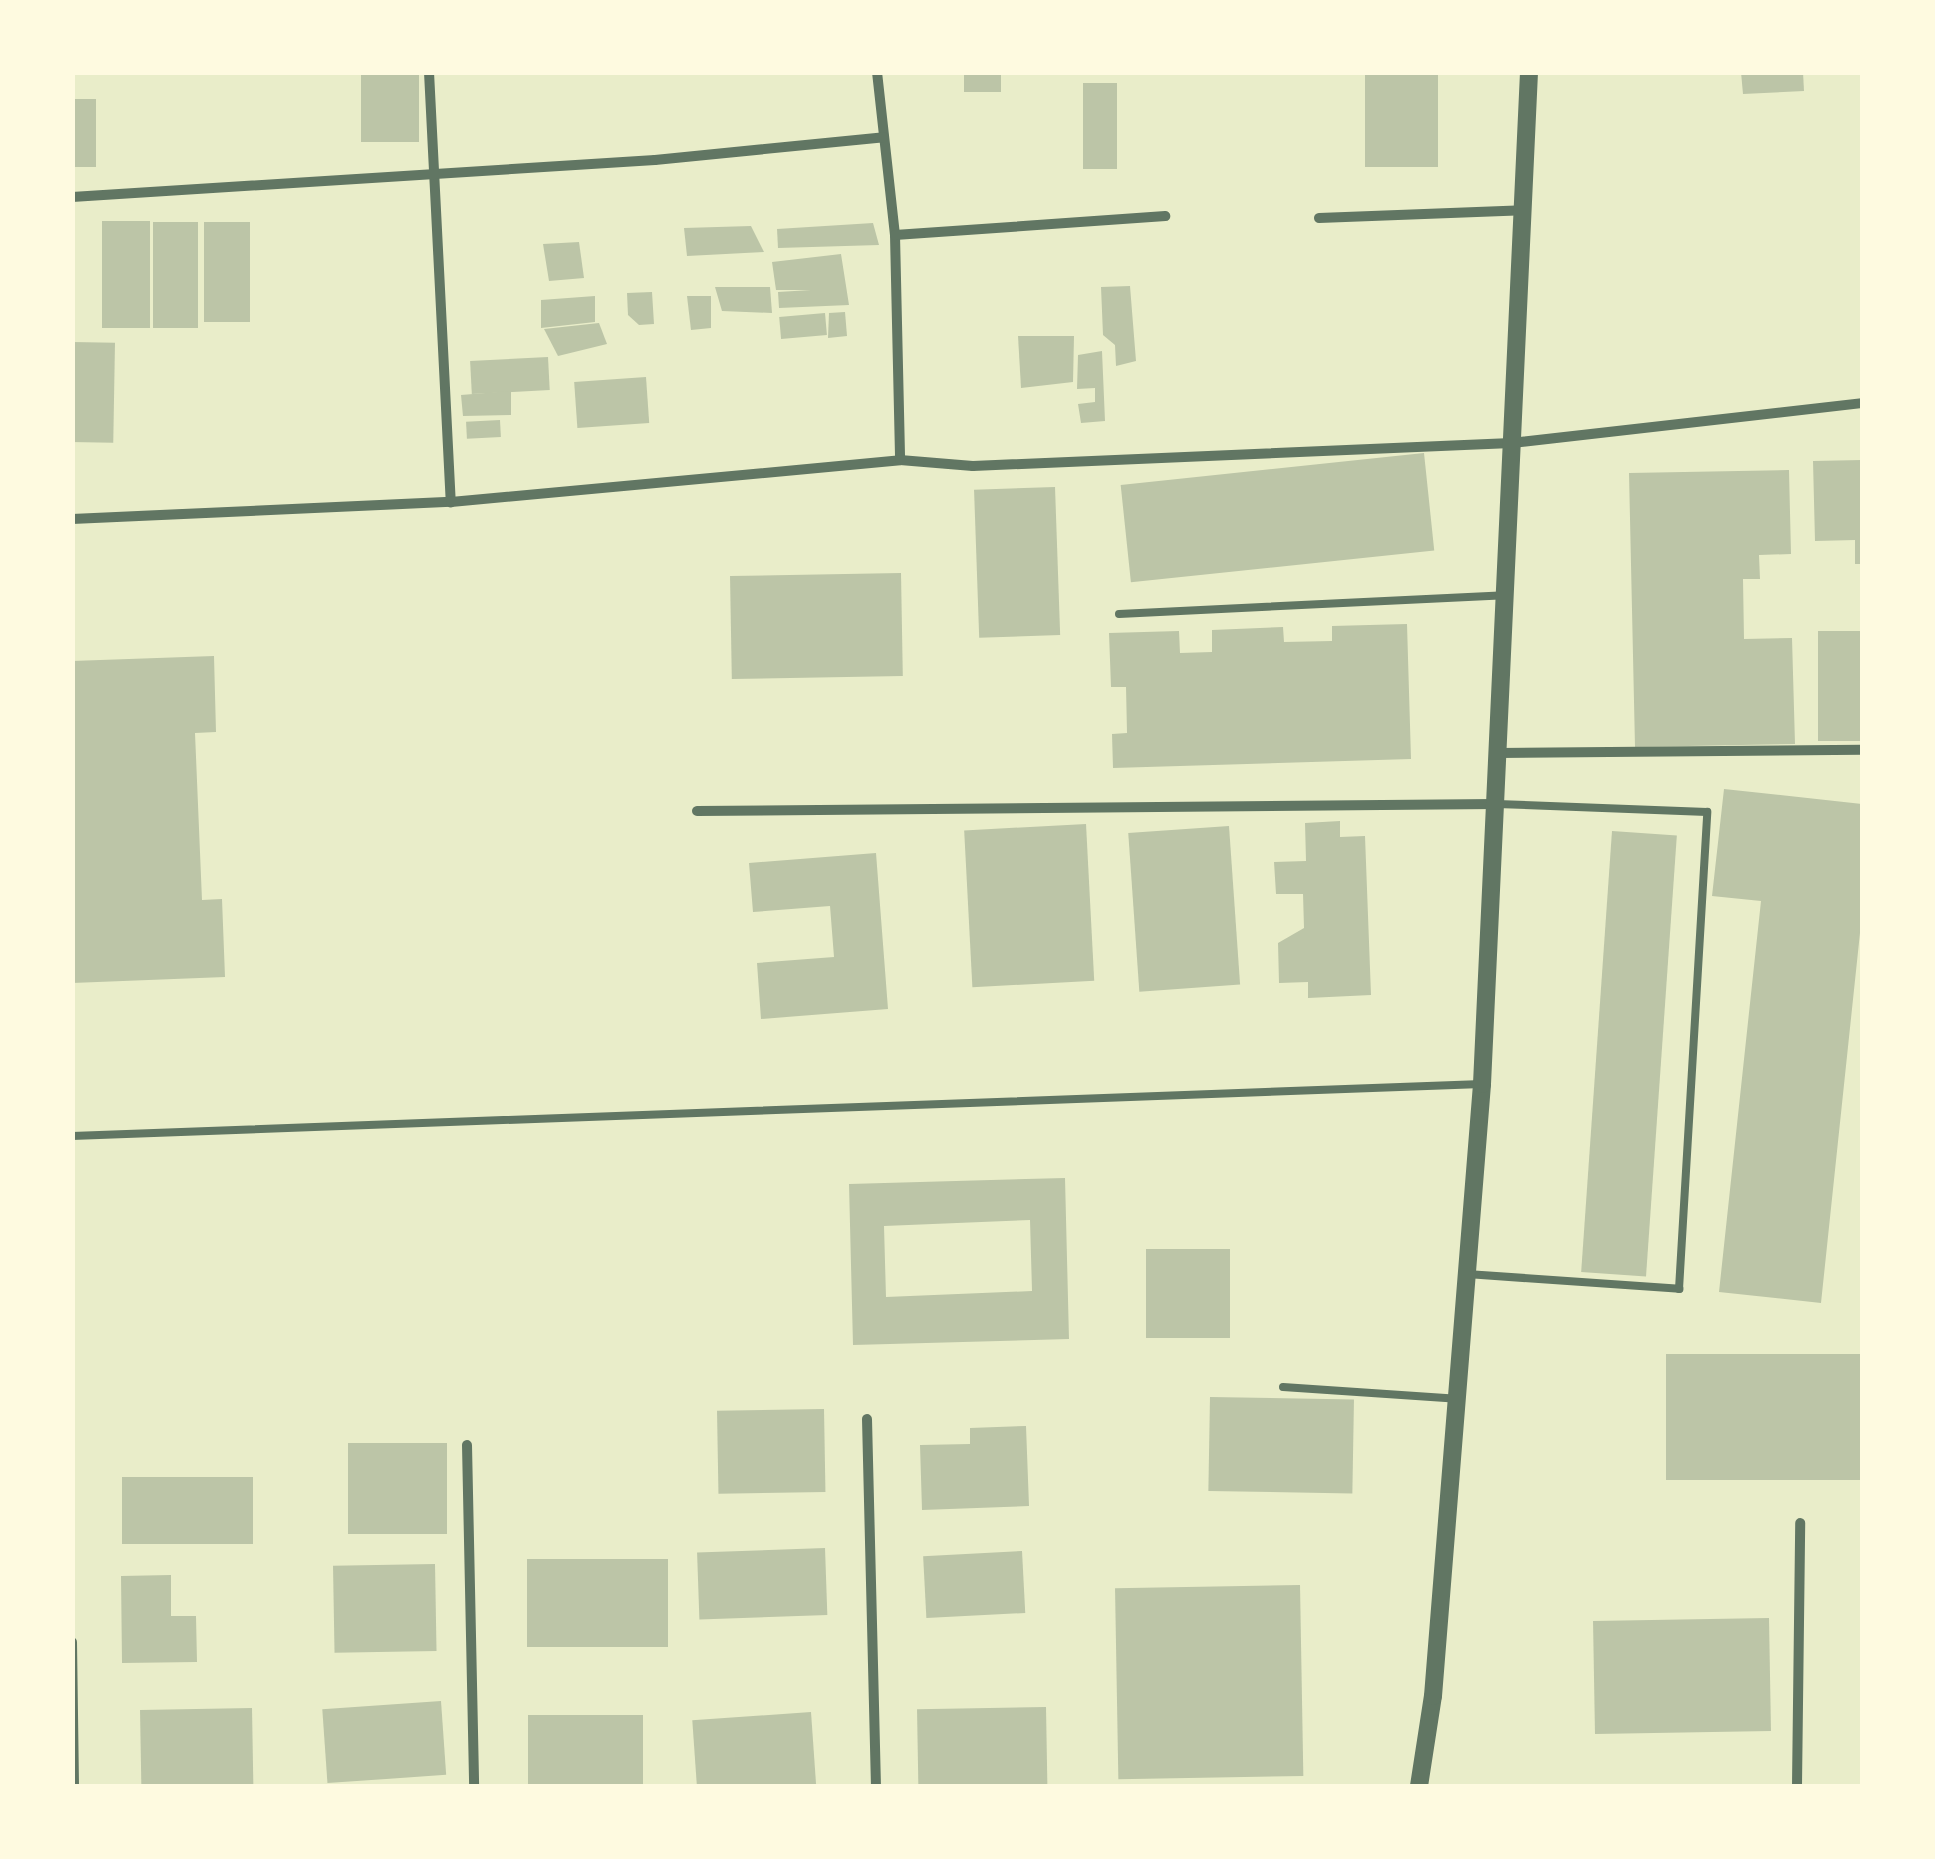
<!DOCTYPE html>
<style>
body{margin:0}
#map{position:relative;width:1935px;height:1859px;overflow:hidden;background:#e9edc9;font-family:Spectral,serif}
div>[style]{position:absolute}
[style*='--x']{left:calc(var(--x)*1px);top:calc(var(--y)*1px);width:calc(var(--w)*1px);rotate:calc(var(--a)*1deg)}
.building>*{inset:0;background:#bcc5a7;transform-origin:0 0}
.service>*{height:8px;margin:-4px;padding:0 4px;transform-origin:4px;border-radius:4px;background:#617663}
.minor>*{height:10px;margin:-5px;padding:0 5px;transform-origin:5px;border-radius:5px;background:#617663}
.tertiary>*{height:18px;margin:-9px;padding:0 9px;transform-origin:9px;border-radius:9px;background:#617663}
span{translate:-50% -50%;white-space:nowrap;text-align:center;line-height:1.15;-webkit-text-stroke:8px #fefae0;paint-order:stroke}
.frame{position:absolute;inset:0;border:75px solid #fefae0;pointer-events:none}
</style>
<div id="map">
<div class="building">
<div style="left:361px;top:72px;width:58px;height:70px"></div>
<div style="left:964px;top:72px;width:37px;height:20px"></div>
<div style="left:1365px;top:72px;width:73px;height:95px"></div>
<div style="clip-path:polygon(1741px 72px,1803px 72px,1804px 91px,1743px 94px)"></div>
<div style="left:1083px;top:83px;width:34px;height:86px"></div>
<div style="left:72px;top:99px;width:24px;height:68px"></div>
<div style="left:102px;top:221px;width:48px;height:107px"></div>
<div style="left:198px;top:222px;width:106px;height:45px;rotate:90deg"></div>
<div style="left:204px;top:222px;width:46px;height:100px"></div>
<div style="clip-path:polygon(873px 223px,879px 245px,778px 248px,777px 229px)"></div>
<div style="clip-path:polygon(751px 226px,764px 252px,687px 256px,684px 228px)"></div>
<div style="clip-path:polygon(579px 242px,584px 278px,549px 281px,543px 244px)"></div>
<div style="clip-path:polygon(841px 254px,849px 305px,779px 308px,778px 292px,811px 290px,776px 290px,772px 262px)"></div>
<div style="clip-path:polygon(1130px 286px,1136px 361px,1116px 366px,1115px 345px,1103px 335px,1101px 287px)"></div>
<div style="clip-path:polygon(715px 287px,770px 287px,772px 313px,722px 311px)"></div>
<div style="clip-path:polygon(652px 292px,654px 324px,639px 325px,628px 315px,627px 293px)"></div>
<div style="clip-path:polygon(595px 296px,595px 322px,541px 328px,541px 300px)"></div>
<div style="clip-path:polygon(687px 296px,711px 296px,711px 328px,691px 330px)"></div>
<div style="clip-path:polygon(845px 312px,847px 336px,828px 338px,829px 313px)"></div>
<div style="left:825px;top:313px;width:22px;height:46px;rotate:85deg"></div>
<div style="clip-path:polygon(599px 323px,607px 344px,558px 356px,544px 329px)"></div>
<div style="clip-path:polygon(1018px 336px,1074px 336px,1073px 382px,1021px 388px)"></div>
<div style="left:72px;top:342px;width:43px;height:100px;rotate:1deg"></div>
<div style="clip-path:polygon(1102px 351px,1105px 421px,1081px 423px,1078px 404px,1095px 402px,1095px 388px,1077px 389px,1078px 355px)"></div>
<div style="left:548px;top:357px;width:33px;height:78px;rotate:87deg"></div>
<div style="left:646px;top:377px;width:46px;height:72px;rotate:86deg"></div>
<div style="clip-path:polygon(511px 391px,511px 415px,463px 416px,461px 395px)"></div>
<div style="left:500px;top:420px;width:17px;height:34px;rotate:87deg"></div>
<div style="left:1424px;top:453px;width:98px;height:305px;rotate:84deg"></div>
<div style="clip-path:polygon(1862px 460px,1862px 564px,1855px 564px,1855px 540px,1815px 541px,1813px 461px)"></div>
<div style="clip-path:polygon(1789px 470px,1791px 554px,1759px 555px,1760px 579px,1743px 579px,1744px 639px,1792px 638px,1795px 744px,1635px 747px,1629px 473px)"></div>
<div style="left:1055px;top:487px;width:148px;height:81px;rotate:88deg"></div>
<div style="left:901px;top:573px;width:103px;height:171px;rotate:89deg"></div>
<div style="clip-path:polygon(1407px 624px,1411px 759px,1113px 768px,1112px 734px,1127px 733px,1126px 687px,1111px 687px,1109px 633px,1179px 631px,1180px 653px,1212px 652px,1212px 630px,1283px 627px,1284px 642px,1332px 641px,1332px 626px)"></div>
<div style="left:1862px;top:631px;width:110px;height:44px;rotate:90deg"></div>
<div style="clip-path:polygon(214px 656px,216px 732px,195px 733px,202px 900px,222px 899px,225px 977px,72px 983px,72px 661px)"></div>
<div style="clip-path:polygon(1724px 789px,1862px 804px,1862px 914px,1821px 1303px,1719px 1292px,1761px 901px,1712px 896px)"></div>
<div style="clip-path:polygon(1340px 821px,1340px 837px,1365px 836px,1371px 995px,1308px 998px,1308px 982px,1279px 983px,1278px 943px,1304px 928px,1303px 894px,1276px 894px,1274px 862px,1306px 861px,1305px 823px)"></div>
<div style="left:1086px;top:824px;width:157px;height:122px;rotate:87deg"></div>
<div style="left:1229px;top:826px;width:159px;height:101px;rotate:86deg"></div>
<div style="left:1612px;top:831px;width:65px;height:442px;rotate:4deg"></div>
<div style="clip-path:polygon(876px 853px,888px 1009px,761px 1019px,757px 963px,834px 957px,830px 906px,753px 912px,749px 863px)"></div>
<div style="clip-path:polygon(evenodd,1065px 1178px,1069px 1339px,853px 1345px,849px 1184px,1065px 1178px,1030px 1220px,1032px 1291px,886px 1297px,884px 1226px,1030px 1220px)"></div>
<div style="left:1146px;top:1249px;width:84px;height:89px"></div>
<div style="left:1862px;top:1354px;width:126px;height:196px;rotate:90deg"></div>
<div style="left:1210px;top:1397px;width:144px;height:94px;rotate:1deg"></div>
<div style="left:824px;top:1409px;width:83px;height:107px;rotate:89deg"></div>
<div style="clip-path:polygon(1026px 1426px,1029px 1506px,922px 1510px,920px 1445px,970px 1444px,970px 1428px)"></div>
<div style="left:348px;top:1443px;width:99px;height:91px"></div>
<div style="left:253px;top:1477px;width:67px;height:131px;rotate:90deg"></div>
<div style="left:825px;top:1548px;width:67px;height:128px;rotate:88deg"></div>
<div style="left:1022px;top:1551px;width:62px;height:99px;rotate:87deg"></div>
<div style="left:527px;top:1559px;width:141px;height:88px"></div>
<div style="left:435px;top:1564px;width:87px;height:102px;rotate:89deg"></div>
<div style="clip-path:polygon(171px 1575px,171px 1616px,196px 1616px,197px 1662px,122px 1663px,121px 1576px)"></div>
<div style="left:1300px;top:1585px;width:191px;height:185px;rotate:89deg"></div>
<div style="left:1769px;top:1618px;width:113px;height:176px;rotate:89deg"></div>
<div style="left:441px;top:1701px;width:74px;height:119px;rotate:86deg"></div>
<div style="left:1046px;top:1707px;width:79px;height:129px;rotate:89deg"></div>
<div style="left:252px;top:1708px;width:78px;height:112px;rotate:89deg"></div>
<div style="left:811px;top:1712px;width:74px;height:119px;rotate:86deg"></div>
<div style="left:528px;top:1715px;width:115px;height:71px"></div>
</div>
<div class="service">
<div style="--x:1119;--y:614;--w:386;--a:-2.8"></div>
<div style="--x:72;--y:1136;--w:1411;--a:-2.11"></div>
<div style="--x:1467;--y:1274;--w:213;--a:4"></div>
<div style="--x:1679;--y:1289;--w:478;--a:-86.6"></div>
<div style="--x:1707;--y:812;--w:210;--a:-177.8"></div>
<div style="--x:1283;--y:1387;--w:174;--a:3.9"></div>
</div>
<div class="minor">
<div style="--x:429;--y:72;--w:431;--a:87.1"></div>
<div style="--x:877;--y:72;--w:164;--a:83.7"></div>
<div style="--x:895;--y:235;--w:225;--a:88.7"></div>
<div style="--x:72;--y:197;--w:584;--a:-3.63"></div>
<div style="--x:655;--y:160;--w:230;--a:-5.7"></div>
<div style="--x:1319;--y:218;--w:204;--a:-2.2"></div>
<div style="--x:895;--y:235;--w:271;--a:-4"></div>
<div style="--x:72;--y:519;--w:379;--a:-2.6"></div>
<div style="--x:451;--y:502;--w:451;--a:-5.3"></div>
<div style="--x:900;--y:460;--w:73;--a:4.7"></div>
<div style="--x:973;--y:466;--w:539;--a:-2.44"></div>
<div style="--x:1512;--y:443;--w:352;--a:-6.5"></div>
<div style="--x:1498;--y:753;--w:364;--a:-0.5"></div>
<div style="--x:697;--y:811;--w:798;--a:-0.5"></div>
<div style="--x:867;--y:1419;--w:367;--a:88.6"></div>
<div style="--x:467;--y:1445;--w:341;--a:88.8"></div>
<div style="--x:72;--y:1642;--w:144;--a:89.2"></div>
<div style="--x:1797;--y:1786;--w:263;--a:-89.3"></div>
</div>
<div class="tertiary">
<div style="--x:1419;--y:1786;--w:91;--a:-81.2"></div>
<div style="--x:1433;--y:1696;--w:614;--a:-85.42"></div>
<div style="--x:1482;--y:1084;--w:1013;--a:-87.34"></div>
</div>
<div class="frame"></div>
</div>
